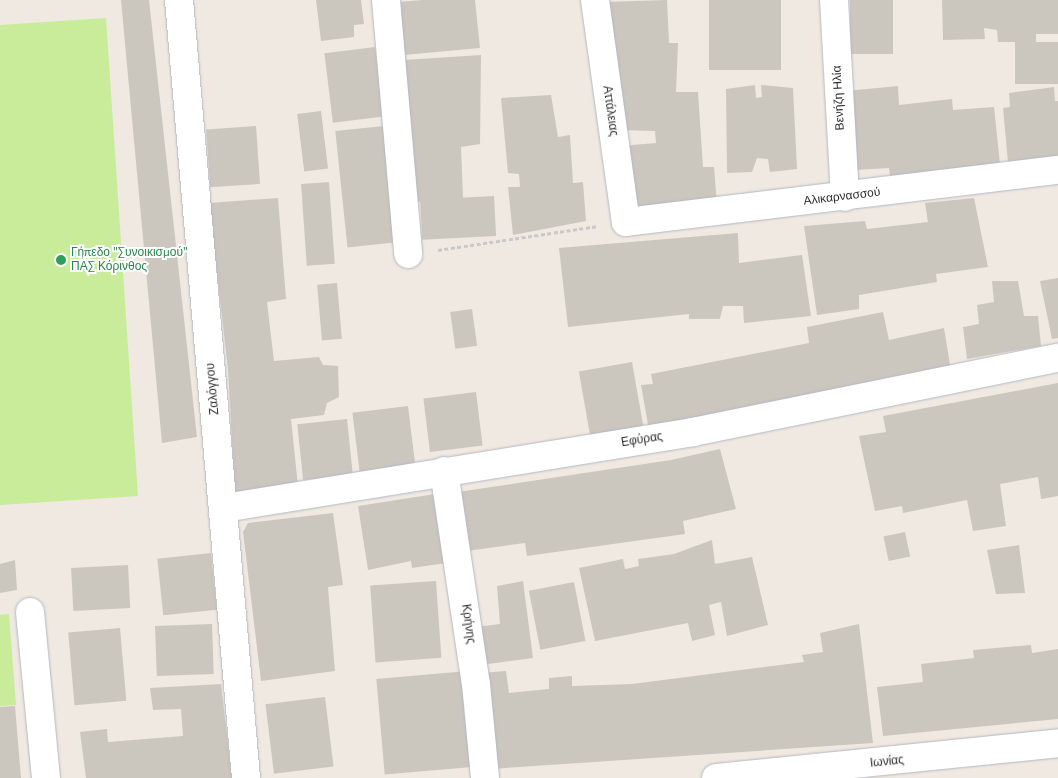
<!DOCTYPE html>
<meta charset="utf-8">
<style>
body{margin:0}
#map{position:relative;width:1058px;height:778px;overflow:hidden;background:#efe9e1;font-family:"Nunito Sans",sans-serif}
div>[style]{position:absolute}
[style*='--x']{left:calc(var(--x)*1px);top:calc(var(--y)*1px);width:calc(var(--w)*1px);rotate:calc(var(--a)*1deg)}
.pitch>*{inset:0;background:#c9ec9a}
.building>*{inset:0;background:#cbc7bf;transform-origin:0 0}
.path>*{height:3px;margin-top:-1.5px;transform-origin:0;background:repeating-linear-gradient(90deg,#c9c9c9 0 4px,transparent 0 6.5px)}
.roads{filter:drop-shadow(0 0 1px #b4b7c1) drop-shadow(0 0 1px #b4b7c1)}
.street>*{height:28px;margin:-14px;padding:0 14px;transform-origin:14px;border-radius:14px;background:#fff}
.secondary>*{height:28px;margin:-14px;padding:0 14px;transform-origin:14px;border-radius:14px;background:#fff}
.dots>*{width:14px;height:14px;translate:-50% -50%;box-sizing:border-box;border:2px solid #fff;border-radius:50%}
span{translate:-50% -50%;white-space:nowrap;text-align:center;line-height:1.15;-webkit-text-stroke:4px #fff;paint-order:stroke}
.street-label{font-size:12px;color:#2e2e2e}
.leisure-label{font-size:12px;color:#27864d}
.left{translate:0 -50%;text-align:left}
</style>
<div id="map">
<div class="pitch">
<div style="clip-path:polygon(106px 18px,138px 496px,0 505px,0 25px)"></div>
<div style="clip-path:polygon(9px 614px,16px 705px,0 706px,0 615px)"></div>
</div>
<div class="building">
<div style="clip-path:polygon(121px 0,149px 0,197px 437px,162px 443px)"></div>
<div style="clip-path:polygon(316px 0,361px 0,364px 24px,354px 25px,354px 37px,321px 41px)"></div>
<div style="clip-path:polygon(422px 0,475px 0,480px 48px,404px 55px,399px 2px)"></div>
<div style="clip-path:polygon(667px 0,669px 43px,678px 43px,676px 92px,698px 92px,703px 167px,714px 167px,717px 205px,626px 208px,620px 146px,656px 143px,655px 131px,617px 130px,604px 2px)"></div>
<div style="left:709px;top:0;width:72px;height:70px"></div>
<div style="left:850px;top:0;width:43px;height:54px"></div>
<div style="clip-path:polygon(942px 0,1058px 0,1058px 34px,1036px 34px,1036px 42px,998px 42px,997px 30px,984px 28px,985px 39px,943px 40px)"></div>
<div style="left:1058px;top:42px;width:42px;height:43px;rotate:90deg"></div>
<div style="left:375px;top:47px;width:70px;height:51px;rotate:83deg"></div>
<div style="clip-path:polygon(481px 55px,480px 144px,461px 147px,463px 198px,413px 202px,403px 60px)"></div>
<div style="clip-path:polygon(755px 85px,756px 98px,762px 97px,761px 85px,793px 88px,797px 169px,770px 172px,768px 159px,757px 158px,752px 172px,727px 173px,726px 89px)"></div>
<div style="clip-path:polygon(898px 86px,899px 105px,952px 99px,953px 110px,994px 107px,1000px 164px,890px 176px,889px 168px,855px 170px,846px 91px)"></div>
<div style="clip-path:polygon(1054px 87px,1055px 101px,1058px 101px,1058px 157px,1008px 163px,1003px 108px,1010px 107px,1009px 93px)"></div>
<div style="clip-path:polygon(551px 95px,558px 137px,570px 135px,573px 183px,583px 182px,586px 221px,513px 235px,508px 187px,520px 187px,519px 174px,508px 173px,501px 98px)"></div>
<div style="left:321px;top:111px;width:58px;height:24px;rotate:83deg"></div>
<div style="left:256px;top:126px;width:58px;height:50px;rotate:86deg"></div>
<div style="left:384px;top:126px;width:117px;height:49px;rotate:84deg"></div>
<div style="left:329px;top:182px;width:82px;height:28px;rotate:86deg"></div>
<div style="left:494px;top:196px;width:40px;height:74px;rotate:87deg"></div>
<div style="clip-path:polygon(278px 198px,286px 299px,267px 302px,274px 361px,319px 357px,323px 365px,338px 366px,339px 397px,327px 403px,324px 415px,291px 419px,298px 486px,235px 495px,228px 369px,209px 203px)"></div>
<div style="clip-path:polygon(974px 198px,988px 267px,936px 274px,937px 282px,859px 295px,859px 309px,817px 315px,804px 226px,865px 221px,867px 229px,928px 222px,925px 203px)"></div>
<div style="clip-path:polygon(738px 233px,739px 263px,802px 255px,811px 316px,744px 323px,743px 306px,723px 306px,720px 319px,689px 319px,689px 314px,568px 327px,559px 248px)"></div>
<div style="clip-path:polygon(1058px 278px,1058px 338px,1052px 339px,1040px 281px)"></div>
<div style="clip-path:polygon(992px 281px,1018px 281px,1024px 316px,1038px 316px,1041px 346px,967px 359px,963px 327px,979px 324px,977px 305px,994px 302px)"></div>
<div style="left:337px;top:283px;width:56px;height:20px;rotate:85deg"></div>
<div style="left:472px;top:309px;width:37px;height:22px;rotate:82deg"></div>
<div style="clip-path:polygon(883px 312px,889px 340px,944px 328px,951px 371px,649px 430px,641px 385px,653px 384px,651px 374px,809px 343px,807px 327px)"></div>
<div style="left:632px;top:362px;width:70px;height:54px;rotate:80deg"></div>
<div style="clip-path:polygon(1058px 383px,1058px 496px,1041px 499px,1038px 477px,1000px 484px,1006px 526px,973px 531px,967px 500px,903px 513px,902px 506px,875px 511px,859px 436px,886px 432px,883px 416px)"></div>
<div style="left:476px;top:392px;width:54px;height:53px;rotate:83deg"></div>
<div style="left:408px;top:406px;width:59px;height:56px;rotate:83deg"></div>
<div style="left:347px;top:419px;width:56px;height:50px;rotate:84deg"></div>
<div style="clip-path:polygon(720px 449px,736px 509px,683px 521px,685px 534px,527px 556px,525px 543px,460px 552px,451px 493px,671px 460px)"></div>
<div style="clip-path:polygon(442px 493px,453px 562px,412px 568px,411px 561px,368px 570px,358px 506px)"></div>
<div style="clip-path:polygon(333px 513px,343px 585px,328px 587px,335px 671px,261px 681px,243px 532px,248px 523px)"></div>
<div style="left:905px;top:532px;width:25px;height:22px;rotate:78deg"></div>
<div style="clip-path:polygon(712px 540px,715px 564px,752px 557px,768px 625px,727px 636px,721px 602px,709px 605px,715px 635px,692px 641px,688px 623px,595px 641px,579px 568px,623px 559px,625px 569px,639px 566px,638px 559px,674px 554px)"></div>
<div style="clip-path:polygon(1019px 545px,1025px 593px,996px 594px,987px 550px)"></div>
<div style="left:211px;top:553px;width:57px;height:54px;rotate:84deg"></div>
<div style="clip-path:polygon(15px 560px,17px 590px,0 593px,0 564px)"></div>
<div style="left:128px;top:565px;width:43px;height:57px;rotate:87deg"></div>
<div style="left:436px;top:581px;width:77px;height:66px;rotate:86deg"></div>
<div style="clip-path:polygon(523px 581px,533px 658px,481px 665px,476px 627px,500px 624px,497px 586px)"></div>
<div style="left:574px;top:582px;width:60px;height:46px;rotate:79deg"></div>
<div style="left:212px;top:624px;width:50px;height:57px;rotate:88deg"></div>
<div style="clip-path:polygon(859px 624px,873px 743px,491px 769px,481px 673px,506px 671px,509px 693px,549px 689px,549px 678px,572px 676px,572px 686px,632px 684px,804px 662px,802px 655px,823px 652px,820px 633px)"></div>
<div style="left:120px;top:628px;width:73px;height:52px;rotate:85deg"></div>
<div style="clip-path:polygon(1031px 645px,1032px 653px,1058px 649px,1058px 719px,883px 736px,877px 687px,923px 682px,921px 664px,974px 658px,973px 650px)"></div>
<div style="left:467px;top:671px;width:96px;height:91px;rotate:85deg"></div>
<div style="clip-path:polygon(221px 684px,232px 778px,86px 778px,80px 732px,107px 729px,108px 742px,183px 736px,181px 709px,153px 710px,150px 688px)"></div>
<div style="left:325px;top:697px;width:70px;height:60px;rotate:83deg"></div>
<div style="clip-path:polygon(15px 706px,21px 778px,0 778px,0 707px)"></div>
</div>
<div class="path">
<div style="--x:438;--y:250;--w:162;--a:-8.5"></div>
</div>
<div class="roads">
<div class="street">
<div style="--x:179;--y:0;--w:781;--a:85.08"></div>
<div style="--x:386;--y:0;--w:255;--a:85"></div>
<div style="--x:595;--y:0;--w:224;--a:82.1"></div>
<div style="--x:626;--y:222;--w:435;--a:-6.9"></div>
<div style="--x:834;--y:0;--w:197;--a:86.8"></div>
<div style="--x:444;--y:471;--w:215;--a:81.5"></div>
<div style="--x:476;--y:684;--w:94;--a:84.5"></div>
<div style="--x:224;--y:508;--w:475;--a:-9.2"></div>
<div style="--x:693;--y:432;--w:372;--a:-11.5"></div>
<div style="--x:30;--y:612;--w:167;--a:84.5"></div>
</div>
<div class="secondary">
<div style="--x:716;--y:778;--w:344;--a:-5.8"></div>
</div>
</div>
<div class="dots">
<div style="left:61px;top:260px;background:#2e9e5b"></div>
</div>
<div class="street-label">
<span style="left:839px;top:98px;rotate:-93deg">Βενήζη Ηλία</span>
<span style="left:610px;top:111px;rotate:82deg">Αττάλειας</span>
<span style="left:842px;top:197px;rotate:-7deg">Αλικαρνασσού</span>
<span style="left:213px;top:389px;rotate:-95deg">Ζαλόγγου</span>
<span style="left:642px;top:440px;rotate:-9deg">Εφύρας</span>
<span style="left:468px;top:624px;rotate:82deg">Κρήνης</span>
<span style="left:887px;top:762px;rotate:-6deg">Ιωνίας</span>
</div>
<div class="leisure-label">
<span class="left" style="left:71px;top:260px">Γήπεδο "Συνοικισμού"<br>ΠΑΣ Κόρινθος</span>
</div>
</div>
